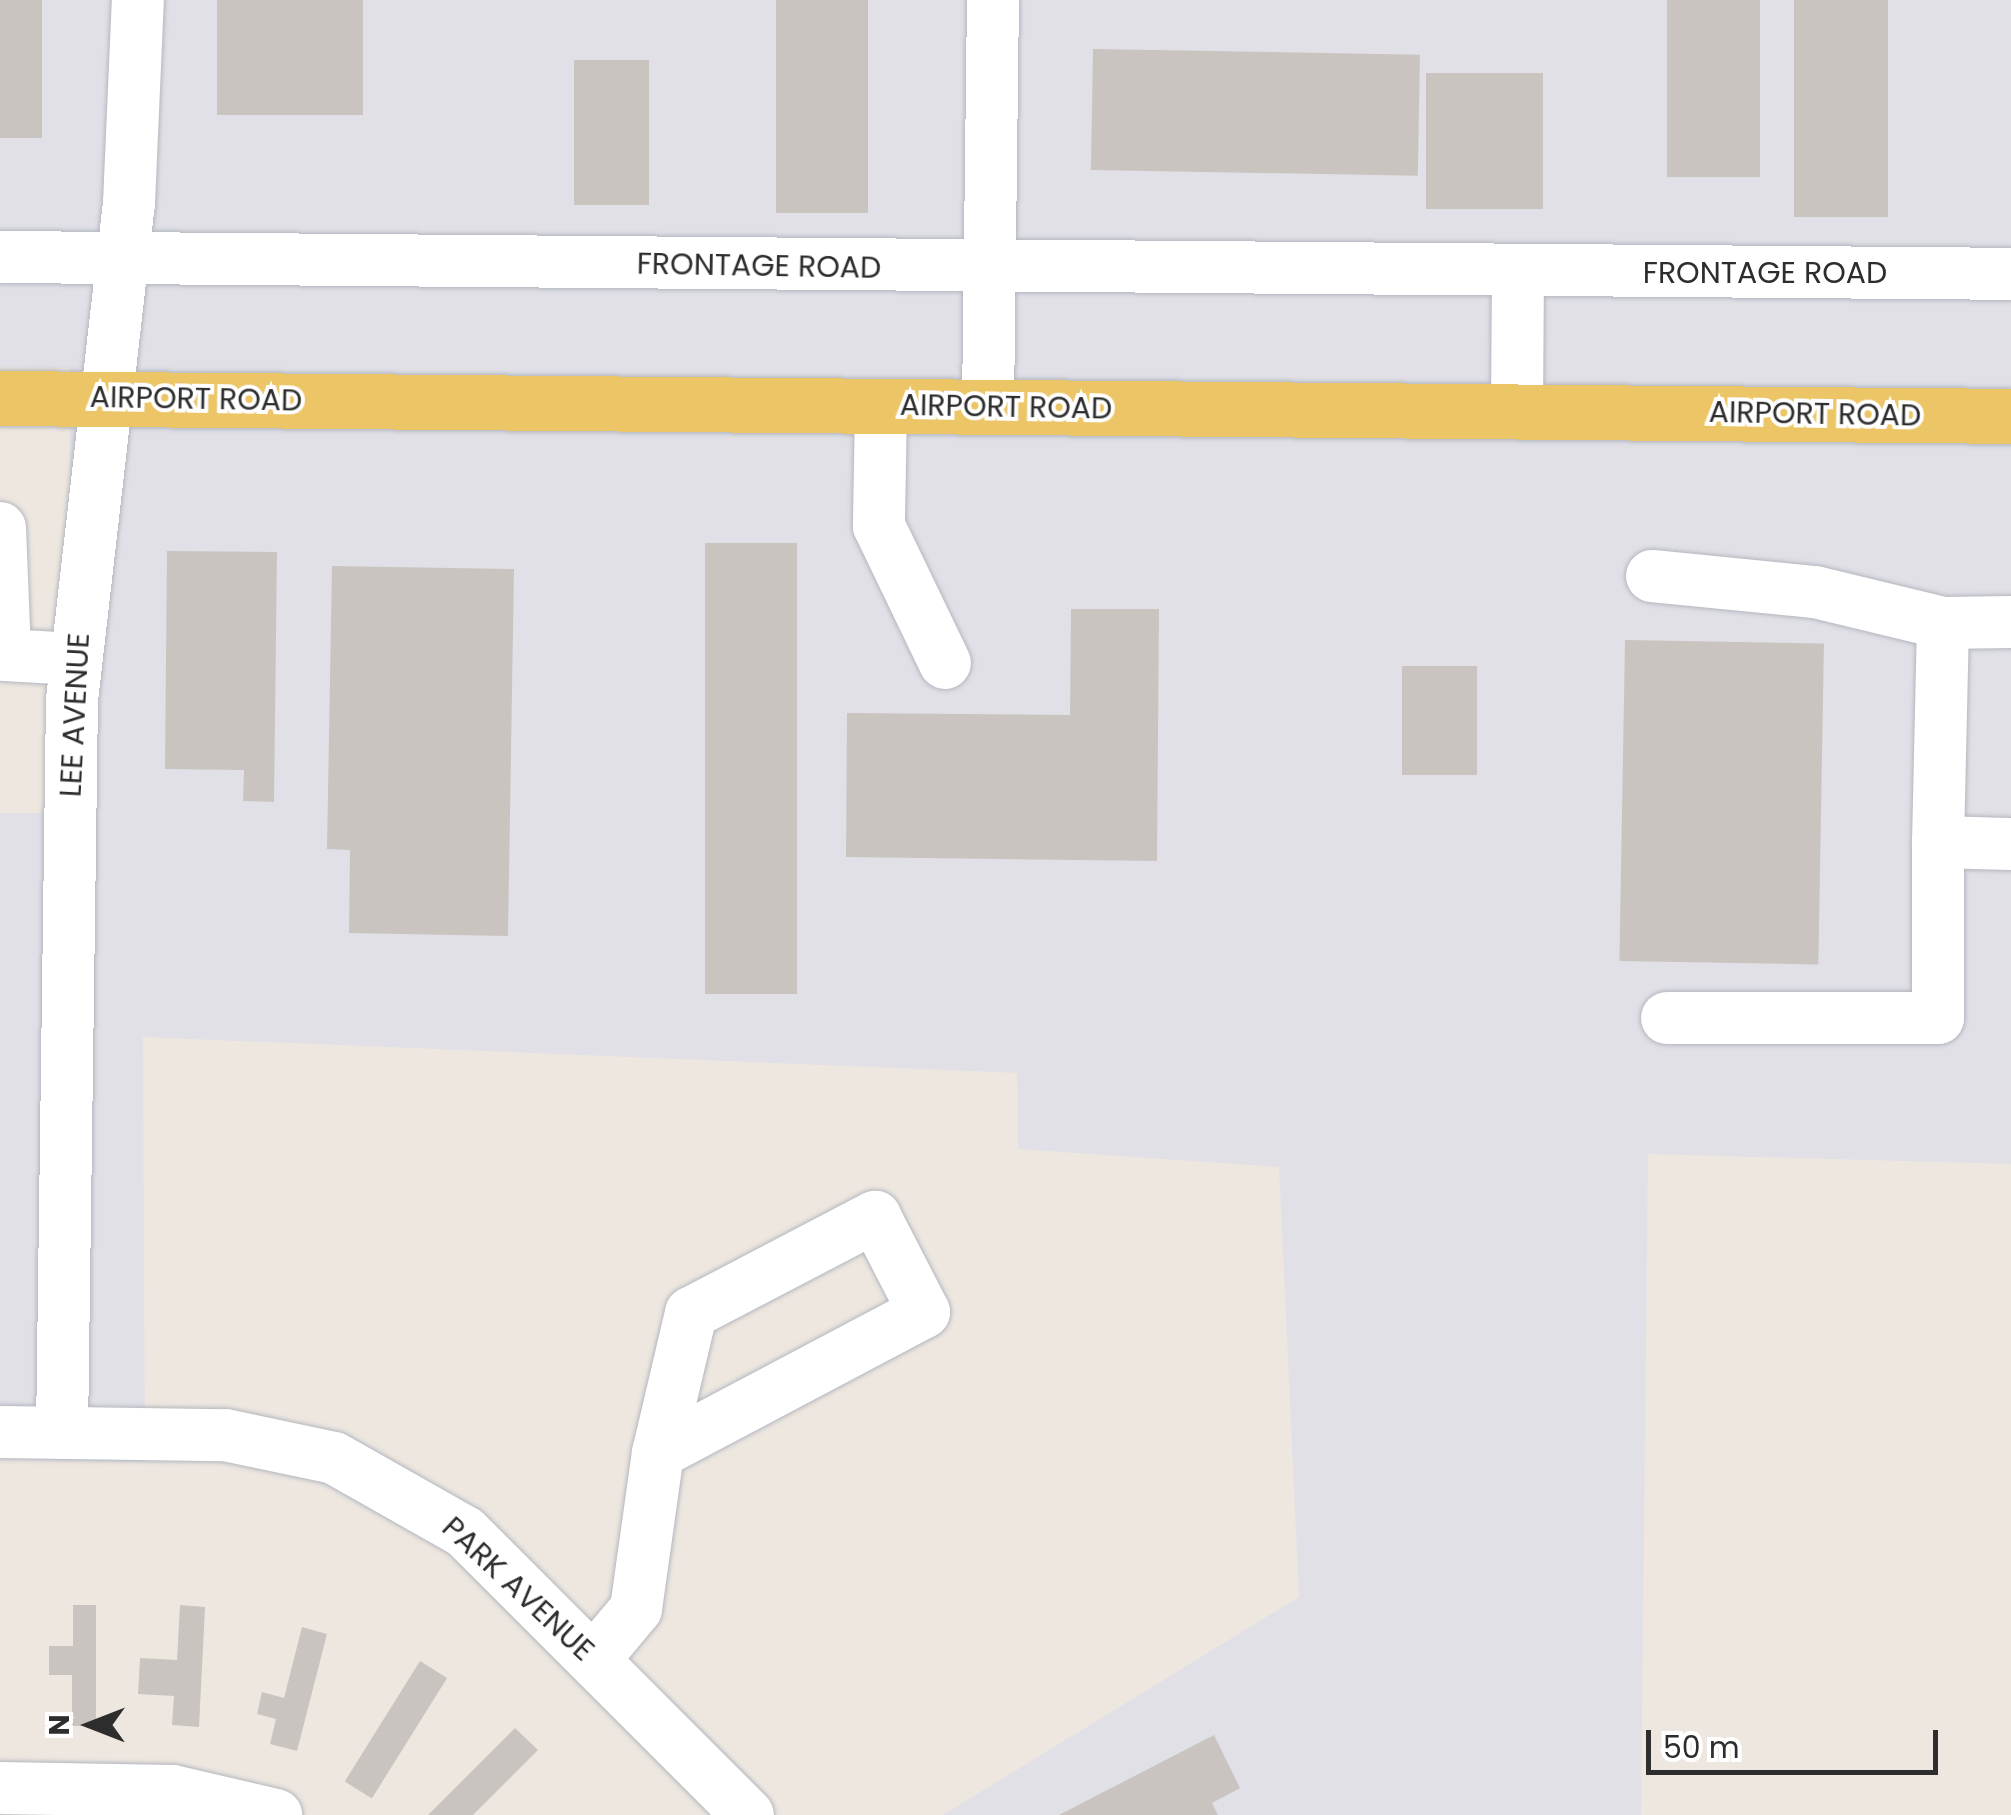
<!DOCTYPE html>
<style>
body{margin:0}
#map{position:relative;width:2011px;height:1815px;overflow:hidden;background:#eee7e0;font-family:Poppins,sans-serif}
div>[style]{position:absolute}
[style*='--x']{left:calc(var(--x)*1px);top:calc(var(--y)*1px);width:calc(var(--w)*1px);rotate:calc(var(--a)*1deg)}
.industrial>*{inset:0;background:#e1e0e7}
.building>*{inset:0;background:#c9c4bf;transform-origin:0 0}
.roads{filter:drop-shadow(0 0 2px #b3b7bf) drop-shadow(0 0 2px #b3b7bf)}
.minor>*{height:52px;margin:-26px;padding:0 26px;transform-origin:26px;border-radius:26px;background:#fff}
.major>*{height:55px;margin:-27.5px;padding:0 27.5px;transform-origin:27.5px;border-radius:27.5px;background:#ecc566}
span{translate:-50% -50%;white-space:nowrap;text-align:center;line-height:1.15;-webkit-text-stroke:8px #fff;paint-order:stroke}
.street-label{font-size:30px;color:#2d2d2d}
.north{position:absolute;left:40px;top:1675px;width:100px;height:100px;-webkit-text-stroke:8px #fff;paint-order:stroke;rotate:270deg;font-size:28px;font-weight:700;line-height:40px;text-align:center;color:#2d2d2d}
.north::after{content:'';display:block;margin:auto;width:35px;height:45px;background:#2d2d2d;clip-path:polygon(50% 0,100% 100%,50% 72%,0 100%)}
.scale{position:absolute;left:1646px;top:1730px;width:292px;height:45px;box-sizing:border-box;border:5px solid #2d2d2d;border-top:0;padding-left:12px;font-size:30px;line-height:35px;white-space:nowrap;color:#2d2d2d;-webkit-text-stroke:8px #fff;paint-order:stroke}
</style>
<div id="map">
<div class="industrial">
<div style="clip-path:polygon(0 0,2011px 0,2011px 1164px,1648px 1154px,1641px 1815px,943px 1815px,1299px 1597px,1279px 1167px,1018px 1149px,1017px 1073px,143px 1037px,145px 1462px,0 1459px,0 813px,70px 813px,70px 368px,0 367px)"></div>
</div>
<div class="building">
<div style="left:0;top:0;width:42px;height:138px"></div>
<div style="left:217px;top:0;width:146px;height:115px"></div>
<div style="left:776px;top:0;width:92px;height:213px"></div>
<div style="left:1667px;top:0;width:93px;height:177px"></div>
<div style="left:1794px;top:0;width:94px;height:217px"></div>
<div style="left:1093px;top:49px;width:327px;height:121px;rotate:1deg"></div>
<div style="left:574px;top:60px;width:75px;height:145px"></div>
<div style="left:1426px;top:73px;width:117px;height:136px"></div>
<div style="left:705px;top:543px;width:92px;height:451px"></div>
<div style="clip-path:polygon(167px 551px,277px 552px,274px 802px,243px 801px,244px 770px,165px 769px)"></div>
<div style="clip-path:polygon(332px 566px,514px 569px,508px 936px,349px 933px,350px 850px,327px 849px)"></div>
<div style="clip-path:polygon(1071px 609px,1159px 609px,1157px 861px,846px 857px,847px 713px,1070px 715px)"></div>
<div style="left:1625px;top:640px;width:199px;height:321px;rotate:1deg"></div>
<div style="left:1402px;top:666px;width:75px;height:109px"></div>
<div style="clip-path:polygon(73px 1605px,96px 1605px,96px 1726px,72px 1726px,72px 1675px,49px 1675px,49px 1646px,73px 1646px)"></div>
<div style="clip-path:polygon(180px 1605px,205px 1607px,199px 1727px,172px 1725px,174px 1696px,138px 1694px,140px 1658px,177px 1660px)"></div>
<div style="clip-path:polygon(302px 1627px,327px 1634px,297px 1751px,270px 1744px,276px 1719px,257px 1714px,262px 1692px,284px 1698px)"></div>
<div style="left:420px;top:1661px;width:32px;height:142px;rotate:32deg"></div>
<div style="clip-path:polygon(515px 1728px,538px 1750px,473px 1815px,428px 1815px)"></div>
<div style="clip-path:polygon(1214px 1735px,1240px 1788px,1212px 1803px,1218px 1815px,1059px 1815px)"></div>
</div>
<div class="roads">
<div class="minor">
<div style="--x:0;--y:257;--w:2011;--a:0.48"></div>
<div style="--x:881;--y:406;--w:120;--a:91"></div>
<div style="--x:879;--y:526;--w:152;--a:64.3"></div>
<div style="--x:988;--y:407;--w:407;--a:-89.3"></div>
<div style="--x:1517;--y:412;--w:141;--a:-89.6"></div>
<div style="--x:0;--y:528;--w:127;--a:87.7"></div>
<div style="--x:5;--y:655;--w:70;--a:3.3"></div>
<div style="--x:1652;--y:576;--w:164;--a:5.6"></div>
<div style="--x:1815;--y:592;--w:132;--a:13.6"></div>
<div style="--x:2011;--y:622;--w:68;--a:179.2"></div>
<div style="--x:1943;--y:623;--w:219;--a:91.3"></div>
<div style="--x:1938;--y:842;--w:73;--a:1.6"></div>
<div style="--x:1667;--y:1018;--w:271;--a:0"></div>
<div style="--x:1938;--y:1018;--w:176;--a:-90"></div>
<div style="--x:0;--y:1432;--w:225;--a:0.8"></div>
<div style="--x:225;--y:1435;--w:111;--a:11.9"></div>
<div style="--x:334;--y:1458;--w:150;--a:29.5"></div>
<div style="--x:465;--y:1532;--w:400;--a:45"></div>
<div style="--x:62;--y:1433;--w:733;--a:-89.22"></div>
<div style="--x:72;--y:700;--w:500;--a:-83.46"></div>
<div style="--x:129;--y:203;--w:203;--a:-87.5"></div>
<div style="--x:595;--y:1658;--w:64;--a:-50.1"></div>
<div style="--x:636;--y:1609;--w:158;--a:-82"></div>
<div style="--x:658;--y:1453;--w:144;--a:-76.7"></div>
<div style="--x:691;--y:1313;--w:208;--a:-27.6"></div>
<div style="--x:875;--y:1217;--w:107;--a:62.7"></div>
<div style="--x:924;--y:1312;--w:301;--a:152.1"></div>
<div style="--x:0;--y:1788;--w:173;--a:1"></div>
<div style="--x:173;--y:1791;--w:106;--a:13.1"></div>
</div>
<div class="major">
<div style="--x:0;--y:398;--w:2011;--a:0.51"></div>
</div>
</div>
<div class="street-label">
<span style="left:759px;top:266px;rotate:1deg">FRONTAGE ROAD</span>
<span style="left:1765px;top:273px">FRONTAGE ROAD</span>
<span style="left:196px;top:399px;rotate:1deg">AIRPORT ROAD</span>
<span style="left:1006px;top:407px;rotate:1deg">AIRPORT ROAD</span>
<span style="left:1815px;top:414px;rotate:1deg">AIRPORT ROAD</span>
<span style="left:75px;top:715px;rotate:-87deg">LEE AVENUE</span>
<span style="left:518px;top:1589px;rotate:43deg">PARK AVENUE</span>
</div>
<div class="north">N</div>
<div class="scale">50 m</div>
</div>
